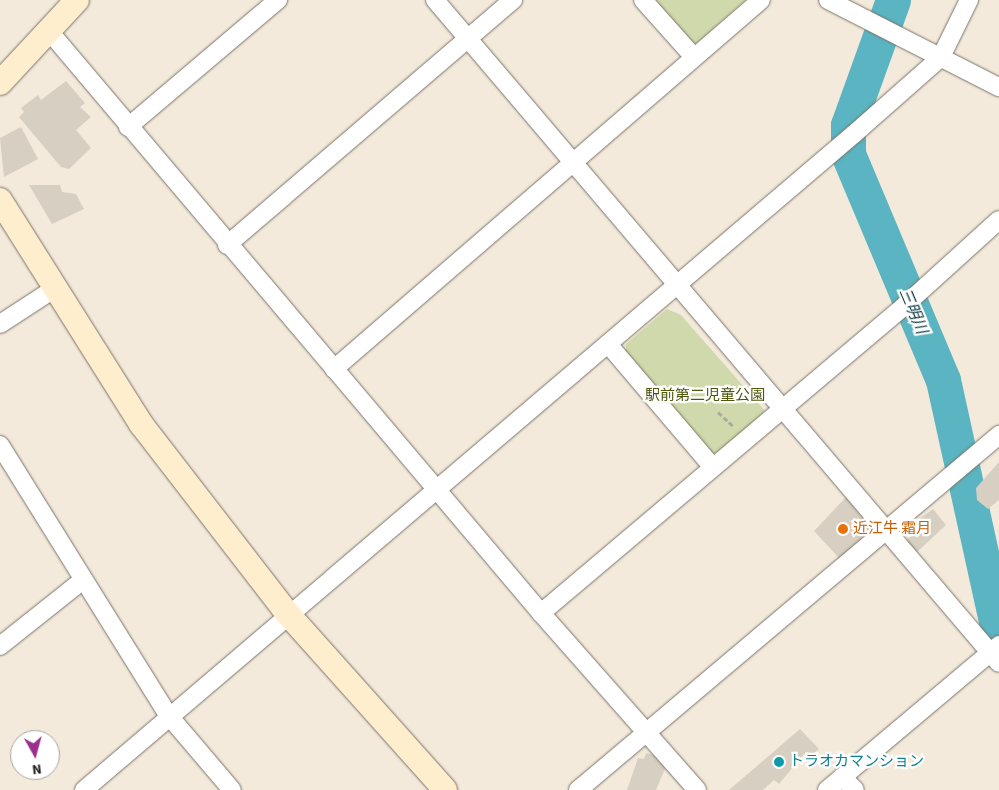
<!DOCTYPE html>
<meta charset="utf-8">
<style>
body{margin:0}
#map{position:relative;width:999px;height:790px;overflow:hidden;background:#f3eadc;font-family:"Source Sans 3","Noto Sans JP",sans-serif}
div>[style]{position:absolute}
[style*='--x']{left:calc(var(--x)*1px);top:calc(var(--y)*1px);width:calc(var(--w)*1px);rotate:calc(var(--a)*1deg)}
.green>*{inset:0;background:#d0d9ab}
.river>*{height:35px;margin:-17.5px;padding:0 17.5px;transform-origin:17.5px;border-radius:17.5px;background:#5ab4c1}
.building>*{inset:0;background:#d7cfc1}
.path>*{height:3px;margin-top:-1.5px;transform-origin:0;background:repeating-linear-gradient(90deg,#aea79c 0 5px,transparent 0 7.5px)}
.roads{filter:drop-shadow(0 0 1px #7b7366) drop-shadow(0 0 1px #7b7366)}
.street>*{height:18px;margin:-9px;padding:0 9px;transform-origin:9px;border-radius:9px;background:#fff}
.secondary>*{height:24px;margin:-12px;padding:0 12px;transform-origin:12px;border-radius:12px;background:#ffeece}
.dots>*{width:14px;height:14px;translate:-50% -50%;box-sizing:border-box;border:2px solid #fff;border-radius:50%}
span{translate:-50% -50%;white-space:nowrap;text-align:center;line-height:1.15;-webkit-text-stroke:4.5px #fff;paint-order:stroke}
.park-label{font-size:15px;color:#4e580d}
.food-label{font-size:15px;color:#c56008}
.left{translate:0 -50%;text-align:left}
.culture-label{font-size:15px;color:#0d838f}
.water-label{font-size:16px;color:#053338;font-style:italic}
.north{position:absolute;left:10px;top:730px;width:50px;height:50px;box-sizing:border-box;background:#fff;border:1px solid #a5a4a2;border-radius:50%;rotate:173deg;font-size:14px;font-weight:700;line-height:20px;text-align:center;color:#1f1c17}
.north::after{content:'';display:block;margin:auto;width:18px;height:22px;background:#9b2e8e;clip-path:polygon(50% 0,100% 100%,50% 72%,0 100%)}
</style>
<div id="map">
<div class="green">
<div style="clip-path:polygon(651px 0,746px 0,697px 43px,686px 42px)"></div>
<div style="clip-path:polygon(667px 309px,681px 315px,765px 411px,720px 452px,708px 454px,625px 356px,626px 344px)"></div>
</div>
<div class="river">
<div style="--x:893;--y:0;--w:133;--a:109.8"></div>
<div style="--x:848;--y:125;--w:29;--a:90"></div>
<div style="--x:848;--y:154;--w:245;--a:67.2"></div>
<div style="--x:943;--y:380;--w:256;--a:77.6"></div>
</div>
<div class="building">
<div style="clip-path:polygon(66px 81px,85px 103px,80px 107px,91px 117px,76px 130px,91px 148px,69px 169px,61px 167px,19px 117px,24px 112px,21px 108px,38px 95px,41px 100px)"></div>
<div style="clip-path:polygon(21px 127px,38px 159px,4px 177px,0 138px)"></div>
<div style="clip-path:polygon(29px 185px,60px 185px,62px 192px,76px 194px,84px 209px,52px 224px)"></div>
<div style="clip-path:polygon(999px 462px,999px 500px,988px 509px,977px 500px,976px 488px)"></div>
<div style="clip-path:polygon(846px 497px,870px 527px,868px 536px,840px 559px,814px 531px)"></div>
<div style="clip-path:polygon(933px 509px,946px 525px,917px 552px,906px 541px,916px 532px,909px 526px)"></div>
<div style="clip-path:polygon(800px 729px,819px 749px,808px 758px,804px 754px,779px 784px,774px 780px,763px 790px,729px 790px)"></div>
<div style="clip-path:polygon(646px 753px,659px 756px,666px 766px,656px 790px,627px 790px,638px 758px,644px 759px)"></div>
</div>
<div class="path">
<div style="--x:718;--y:412;--w:22;--a:43"></div>
</div>
<div class="roads">
<div class="street">
<div style="--x:435;--y:0;--w:870;--a:49.61"></div>
<div style="--x:643;--y:0;--w:75;--a:48.2"></div>
<div style="--x:828;--y:0;--w:192;--a:27"></div>
<div style="--x:49;--y:31;--w:762;--a:49.79"></div>
<div style="--x:541;--y:613;--w:236;--a:48.6"></div>
<div style="--x:128;--y:127;--w:197;--a:-40.3"></div>
<div style="--x:227;--y:245;--w:377;--a:-40.6"></div>
<div style="--x:0;--y:324;--w:68;--a:-33"></div>
<div style="--x:608;--y:344;--w:160;--a:49.6"></div>
<div style="--x:334;--y:369;--w:564;--a:-40.83"></div>
<div style="--x:0;--y:445;--w:319;--a:58.1"></div>
<div style="--x:169;--y:716;--w:97;--a:49.6"></div>
<div style="--x:541;--y:613;--w:475;--a:-40.2"></div>
<div style="--x:904;--y:306;--w:128;--a:-42.2"></div>
<div style="--x:0;--y:646;--w:106;--a:-38.5"></div>
<div style="--x:842;--y:777;--w:18;--a:45"></div>
<div style="--x:84;--y:790;--w:1012;--a:-40.43"></div>
<div style="--x:854;--y:134;--w:116;--a:-41.5"></div>
<div style="--x:941;--y:57;--w:64;--a:-63.8"></div>
<div style="--x:578;--y:790;--w:551;--a:-40.14"></div>
<div style="--x:827;--y:790;--w:225;--a:-40.1"></div>
</div>
<div class="secondary">
<div style="--x:0;--y:83;--w:113;--a:-47.1"></div>
<div style="--x:0;--y:200;--w:265;--a:57.8"></div>
<div style="--x:141;--y:424;--w:239;--a:52.3"></div>
<div style="--x:287;--y:613;--w:237;--a:48.2"></div>
</div>
</div>
<div class="dots">
<div style="left:843px;top:529px;background:#e8710a"></div>
<div style="left:779px;top:762px;background:#0f9aa8"></div>
</div>
<div class="park-label">
<span style="left:705px;top:396px">駅前第二児童公園</span>
</div>
<div class="food-label">
<span class="left" style="left:853px;top:529px">近江牛 霜月</span>
</div>
<div class="culture-label">
<span class="left" style="left:789px;top:762px">トラオカマンション</span>
</div>
<div class="water-label">
<span style="left:913px;top:311px;rotate:67deg">三明川</span>
</div>
<div class="north">N</div>
</div>
